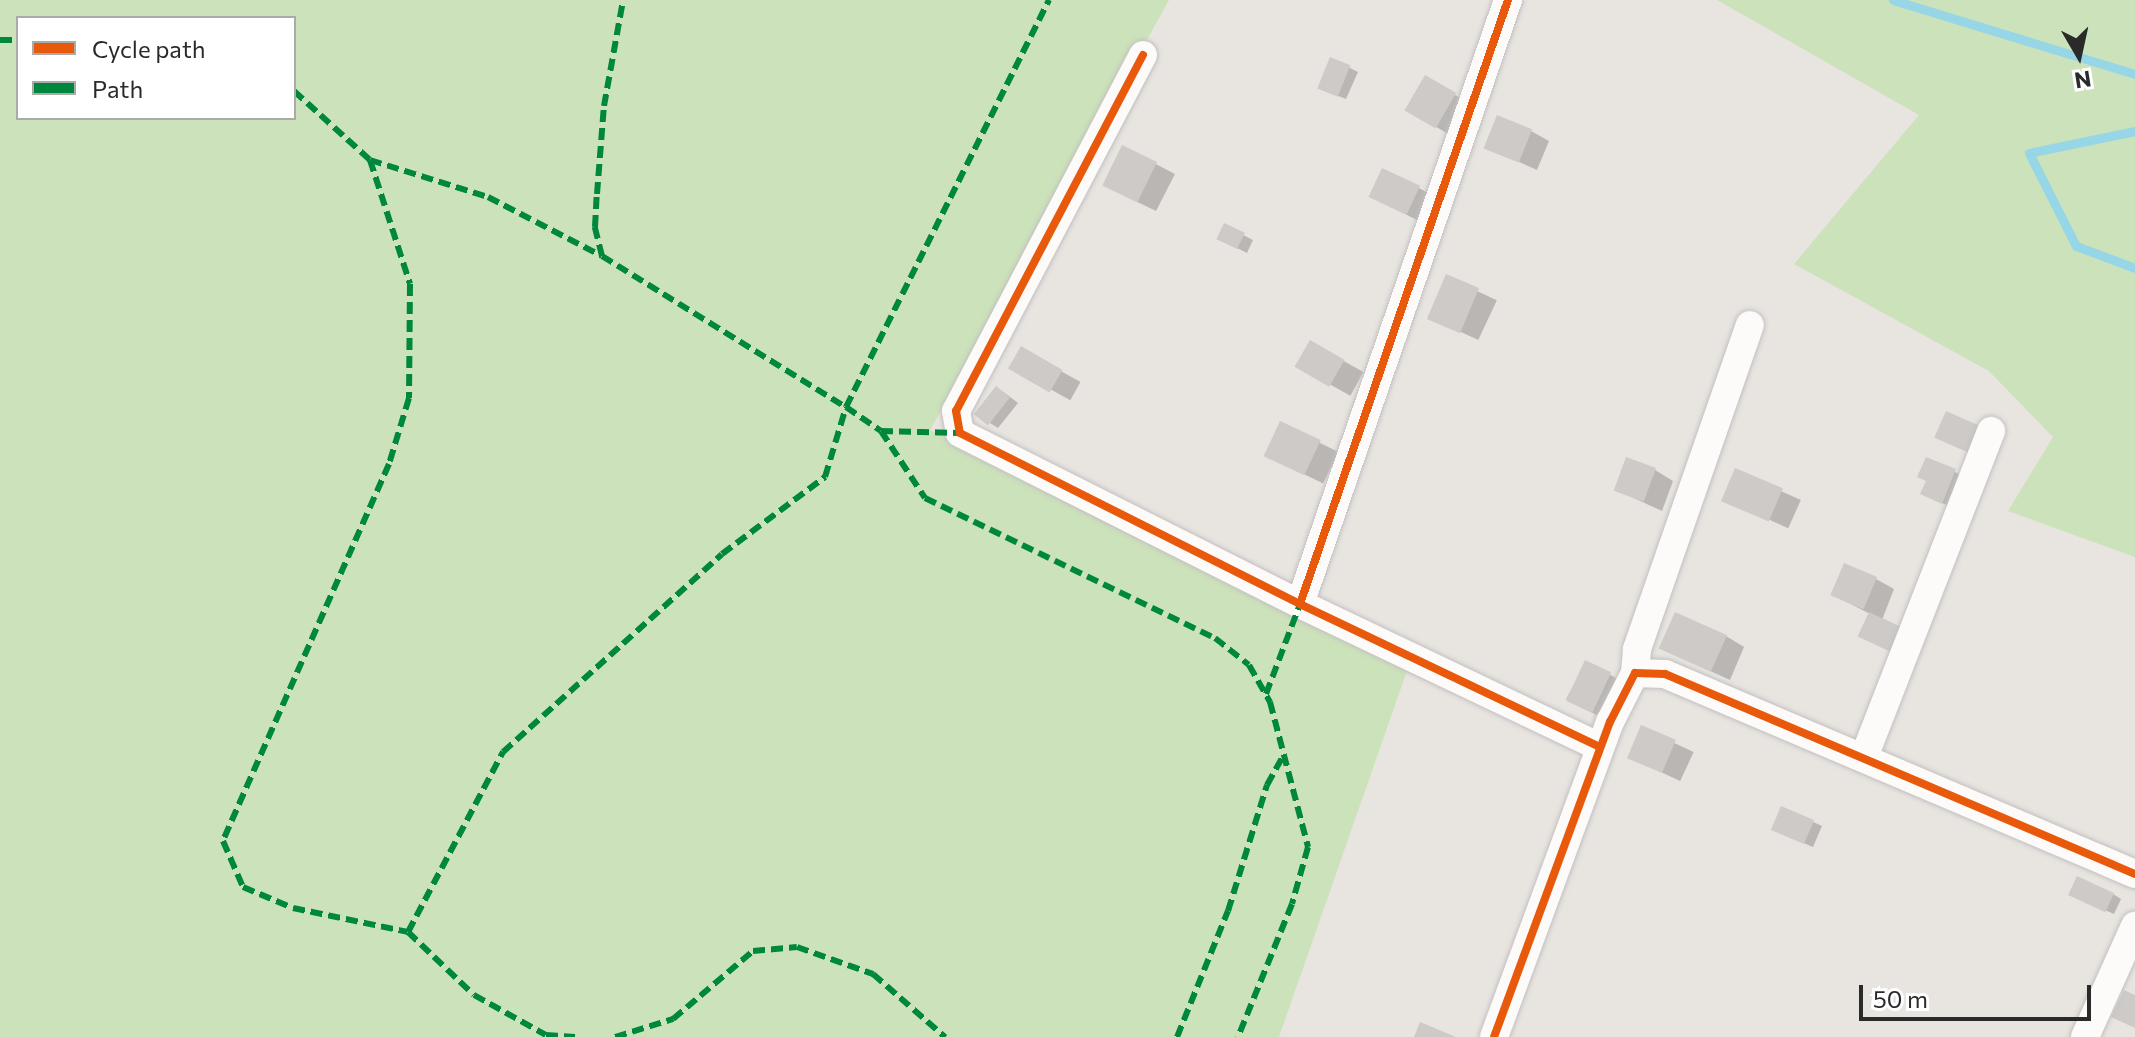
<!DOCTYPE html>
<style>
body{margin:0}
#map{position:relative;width:2135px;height:1037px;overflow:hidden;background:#e8e4e0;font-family:Commissioner,sans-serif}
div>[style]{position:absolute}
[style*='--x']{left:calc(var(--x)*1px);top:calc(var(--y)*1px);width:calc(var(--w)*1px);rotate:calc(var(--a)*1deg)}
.green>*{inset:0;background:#cce2ba}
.shadow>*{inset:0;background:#0003;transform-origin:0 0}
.stream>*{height:9px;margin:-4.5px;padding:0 4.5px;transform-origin:4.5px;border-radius:4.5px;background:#96d6e7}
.building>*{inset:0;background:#cdcac7;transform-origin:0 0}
.roads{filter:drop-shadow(0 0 2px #c2c0c1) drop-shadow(0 0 2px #c2c0c1)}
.street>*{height:28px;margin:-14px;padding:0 14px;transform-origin:14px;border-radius:14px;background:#fcfbfa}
.quiet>*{height:6px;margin-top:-3px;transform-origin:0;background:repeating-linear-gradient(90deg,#00873e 0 12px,transparent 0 18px)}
.cycleway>*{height:8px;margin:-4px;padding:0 4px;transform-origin:4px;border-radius:4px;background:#e8590c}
span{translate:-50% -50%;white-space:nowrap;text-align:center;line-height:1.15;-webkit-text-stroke:6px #fff;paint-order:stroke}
.legend{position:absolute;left:16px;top:16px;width:280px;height:104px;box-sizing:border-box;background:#fff;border:2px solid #aaa;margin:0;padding:10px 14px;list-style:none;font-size:24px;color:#2a2a2a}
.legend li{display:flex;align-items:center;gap:16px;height:40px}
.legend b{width:40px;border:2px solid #aaa}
.north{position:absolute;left:2039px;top:16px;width:80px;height:80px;-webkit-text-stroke:6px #fff;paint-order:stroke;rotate:171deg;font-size:22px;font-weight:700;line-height:32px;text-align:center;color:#2a2a2a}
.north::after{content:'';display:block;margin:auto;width:28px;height:36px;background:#2a2a2a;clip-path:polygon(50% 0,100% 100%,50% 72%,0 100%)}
.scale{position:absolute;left:1859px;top:985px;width:232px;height:36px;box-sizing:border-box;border:4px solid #2a2a2a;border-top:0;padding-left:10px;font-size:24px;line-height:28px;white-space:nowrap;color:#2a2a2a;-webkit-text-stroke:6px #fff;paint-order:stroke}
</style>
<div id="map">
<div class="green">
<div style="clip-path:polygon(evenodd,0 0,1169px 0,930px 430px,1408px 668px,1279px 1037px,0 1037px,0 0,18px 18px,294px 18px,294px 118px,18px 118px,18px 18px)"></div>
<div style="clip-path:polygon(1717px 0,2135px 0,2135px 557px,2008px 511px,2053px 437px,1989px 371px,1794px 264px,1919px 115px)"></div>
</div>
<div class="shadow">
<div style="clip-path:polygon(1332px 59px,1358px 72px,1346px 99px,1328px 92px)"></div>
<div style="left:1425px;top:77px;width:56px;height:37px;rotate:31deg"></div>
<div style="clip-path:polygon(1531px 131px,1549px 141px,1537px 170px,1486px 147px)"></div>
<div style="clip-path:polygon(1123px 147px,1175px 174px,1156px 211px,1123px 195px)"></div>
<div style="clip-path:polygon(1419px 188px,1437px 198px,1425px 224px,1389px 206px)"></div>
<div style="clip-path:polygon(1225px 226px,1253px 240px,1247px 253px,1227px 243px)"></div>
<div style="left:1447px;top:277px;width:55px;height:44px;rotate:25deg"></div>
<div style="left:1311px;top:343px;width:60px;height:27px;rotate:29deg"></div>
<div style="left:1021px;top:349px;width:68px;height:21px;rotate:29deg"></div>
<div style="clip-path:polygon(1005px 393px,1018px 403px,998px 428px,990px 423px)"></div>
<div style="left:1281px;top:424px;width:64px;height:35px;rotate:26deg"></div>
<div style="clip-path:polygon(1927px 460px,1964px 476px,1951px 507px,1931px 498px)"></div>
<div style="clip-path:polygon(1655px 470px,1673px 481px,1662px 511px,1616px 490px)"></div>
<div style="left:1736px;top:471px;width:71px;height:31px;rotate:24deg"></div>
<div style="clip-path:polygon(1876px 579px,1894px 589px,1882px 620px,1833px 595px)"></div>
<div style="clip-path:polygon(1726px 636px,1744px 647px,1730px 680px,1662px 649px)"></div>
<div style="left:1586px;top:662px;width:49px;height:42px;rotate:28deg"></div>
<div style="left:1642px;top:728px;width:57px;height:32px;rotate:25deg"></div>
<div style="clip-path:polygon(1782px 808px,1822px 826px,1813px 847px,1782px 834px)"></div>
<div style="clip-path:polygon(2113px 894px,2121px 899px,2114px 914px,2080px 899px)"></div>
</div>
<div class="stream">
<div style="--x:1893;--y:0;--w:253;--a:17"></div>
<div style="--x:2135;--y:131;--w:108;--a:168.3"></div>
<div style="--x:2029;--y:153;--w:104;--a:63.2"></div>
<div style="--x:2076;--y:246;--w:63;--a:20.4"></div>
</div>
<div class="building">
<div style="left:1330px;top:57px;width:22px;height:34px;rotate:22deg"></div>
<div style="left:1425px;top:75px;width:36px;height:41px;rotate:30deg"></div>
<div style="left:1497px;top:115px;width:38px;height:36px;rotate:22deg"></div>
<div style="left:1122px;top:145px;width:39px;height:45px;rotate:26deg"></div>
<div style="left:1382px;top:168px;width:42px;height:32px;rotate:25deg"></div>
<div style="left:1224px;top:223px;width:23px;height:18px;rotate:25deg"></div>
<div style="left:1446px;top:274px;width:36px;height:49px;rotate:23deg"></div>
<div style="left:1310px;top:340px;width:40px;height:31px;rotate:30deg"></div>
<div style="left:1021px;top:346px;width:48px;height:26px;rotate:30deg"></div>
<div style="left:996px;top:386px;width:18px;height:36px;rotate:38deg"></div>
<div style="left:1946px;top:411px;width:39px;height:29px;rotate:24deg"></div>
<div style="left:1280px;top:421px;width:45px;height:39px;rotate:25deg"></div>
<div style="left:1626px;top:457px;width:32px;height:36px;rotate:20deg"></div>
<div style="clip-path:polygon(1926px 457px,1956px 469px,1942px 504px,1920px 494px,1926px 481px,1917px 477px)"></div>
<div style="left:1735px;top:468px;width:52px;height:36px;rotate:23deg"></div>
<div style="left:1844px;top:563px;width:36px;height:35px;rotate:23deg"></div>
<div style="left:1675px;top:612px;width:57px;height:40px;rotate:24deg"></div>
<div style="left:1869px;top:612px;width:38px;height:27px;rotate:25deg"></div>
<div style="left:1585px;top:660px;width:29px;height:45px;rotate:25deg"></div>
<div style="left:1641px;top:725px;width:38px;height:36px;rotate:23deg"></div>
<div style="left:1781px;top:806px;width:36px;height:26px;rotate:23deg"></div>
<div style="left:2077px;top:876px;width:41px;height:21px;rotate:25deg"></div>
<div style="clip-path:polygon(2124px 990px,2135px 995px,2135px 1028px,2111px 1017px)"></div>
<div style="clip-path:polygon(1420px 1022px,1456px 1037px,1414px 1037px)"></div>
</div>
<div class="roads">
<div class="street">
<div style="--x:1143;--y:55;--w:402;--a:117.7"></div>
<div style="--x:956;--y:411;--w:22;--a:80"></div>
<div style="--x:960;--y:433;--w:381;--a:26.7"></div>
<div style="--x:1300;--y:604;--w:332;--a:25.5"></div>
<div style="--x:1300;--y:604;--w:639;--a:-71"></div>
<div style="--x:1635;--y:673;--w:24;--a:-85"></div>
<div style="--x:1637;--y:649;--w:343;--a:-70.8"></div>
<div style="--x:1864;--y:757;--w:350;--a:-68.7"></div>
<div style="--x:1494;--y:1037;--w:336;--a:-69.8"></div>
<div style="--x:1610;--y:722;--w:55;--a:-63"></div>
<div style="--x:1635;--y:673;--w:30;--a:2"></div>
<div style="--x:1665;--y:674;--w:511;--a:23.05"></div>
<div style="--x:2085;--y:1037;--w:122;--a:-65.8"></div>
</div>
</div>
<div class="quiet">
<div style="--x:0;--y:40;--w:18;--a:0"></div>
<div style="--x:294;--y:91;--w:103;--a:42.2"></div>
<div style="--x:370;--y:160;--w:124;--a:17.4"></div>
<div style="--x:488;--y:197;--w:128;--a:27.4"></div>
<div style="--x:602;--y:256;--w:287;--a:31.8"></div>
<div style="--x:846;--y:407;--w:42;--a:34.4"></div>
<div style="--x:881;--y:431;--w:80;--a:56.7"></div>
<div style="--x:925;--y:498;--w:322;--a:25.8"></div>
<div style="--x:1215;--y:638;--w:43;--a:38.5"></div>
<div style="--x:1249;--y:665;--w:43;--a:60.4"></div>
<div style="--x:1270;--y:702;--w:150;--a:75.3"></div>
<div style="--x:1308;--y:847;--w:59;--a:105.7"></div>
<div style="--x:1292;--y:904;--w:144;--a:112.1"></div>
<div style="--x:370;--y:160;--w:130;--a:72.1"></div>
<div style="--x:410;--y:284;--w:114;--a:90.5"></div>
<div style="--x:409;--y:398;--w:69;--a:106.9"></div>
<div style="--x:389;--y:464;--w:412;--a:113.8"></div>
<div style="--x:223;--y:841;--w:50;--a:66.5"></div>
<div style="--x:243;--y:887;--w:54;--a:22.8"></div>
<div style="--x:293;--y:908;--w:117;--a:11.8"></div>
<div style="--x:408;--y:932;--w:91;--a:43.7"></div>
<div style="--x:474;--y:995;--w:82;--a:29.1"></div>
<div style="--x:546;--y:1035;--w:29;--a:4"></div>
<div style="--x:602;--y:256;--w:30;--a:-104"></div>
<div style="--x:595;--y:227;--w:33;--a:-87"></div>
<div style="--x:597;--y:194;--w:88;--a:-85.5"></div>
<div style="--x:604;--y:106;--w:108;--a:-79.8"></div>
<div style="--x:881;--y:431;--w:79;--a:1.5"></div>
<div style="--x:1266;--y:694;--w:96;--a:-69.3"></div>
<div style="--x:408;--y:932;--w:204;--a:-62.2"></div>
<div style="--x:503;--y:752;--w:295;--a:-42.1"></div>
<div style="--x:722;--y:554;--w:129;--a:-36.8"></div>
<div style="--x:825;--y:477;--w:73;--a:-73.3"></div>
<div style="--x:846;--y:407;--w:455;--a:-63.5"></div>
<div style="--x:615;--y:1037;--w:61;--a:-17.2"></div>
<div style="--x:673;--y:1019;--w:105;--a:-40.4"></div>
<div style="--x:753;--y:951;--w:44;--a:-5.2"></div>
<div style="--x:797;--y:947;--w:81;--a:19.6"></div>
<div style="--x:873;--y:974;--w:96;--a:41.2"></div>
<div style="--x:1177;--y:1037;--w:136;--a:-68"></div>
<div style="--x:1228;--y:911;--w:132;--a:-72.8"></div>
<div style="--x:1267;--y:785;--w:31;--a:-61"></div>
</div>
<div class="cycleway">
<div style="--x:1143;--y:55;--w:402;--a:117.7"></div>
<div style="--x:956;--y:411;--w:22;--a:80"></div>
<div style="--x:960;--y:433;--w:381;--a:26.7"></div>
<div style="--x:1300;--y:604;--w:332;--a:25.5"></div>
<div style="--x:1300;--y:604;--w:639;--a:-71"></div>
<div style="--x:1494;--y:1037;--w:336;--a:-69.8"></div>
<div style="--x:1610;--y:722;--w:55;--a:-63"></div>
<div style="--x:1635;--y:673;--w:30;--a:2"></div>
<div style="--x:1665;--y:674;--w:511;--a:23.05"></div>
</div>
<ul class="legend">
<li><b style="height:10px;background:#e8590c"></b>Cycle path</li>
<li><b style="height:10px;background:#00873e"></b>Path</li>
</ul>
<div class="north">N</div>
<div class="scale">50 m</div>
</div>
